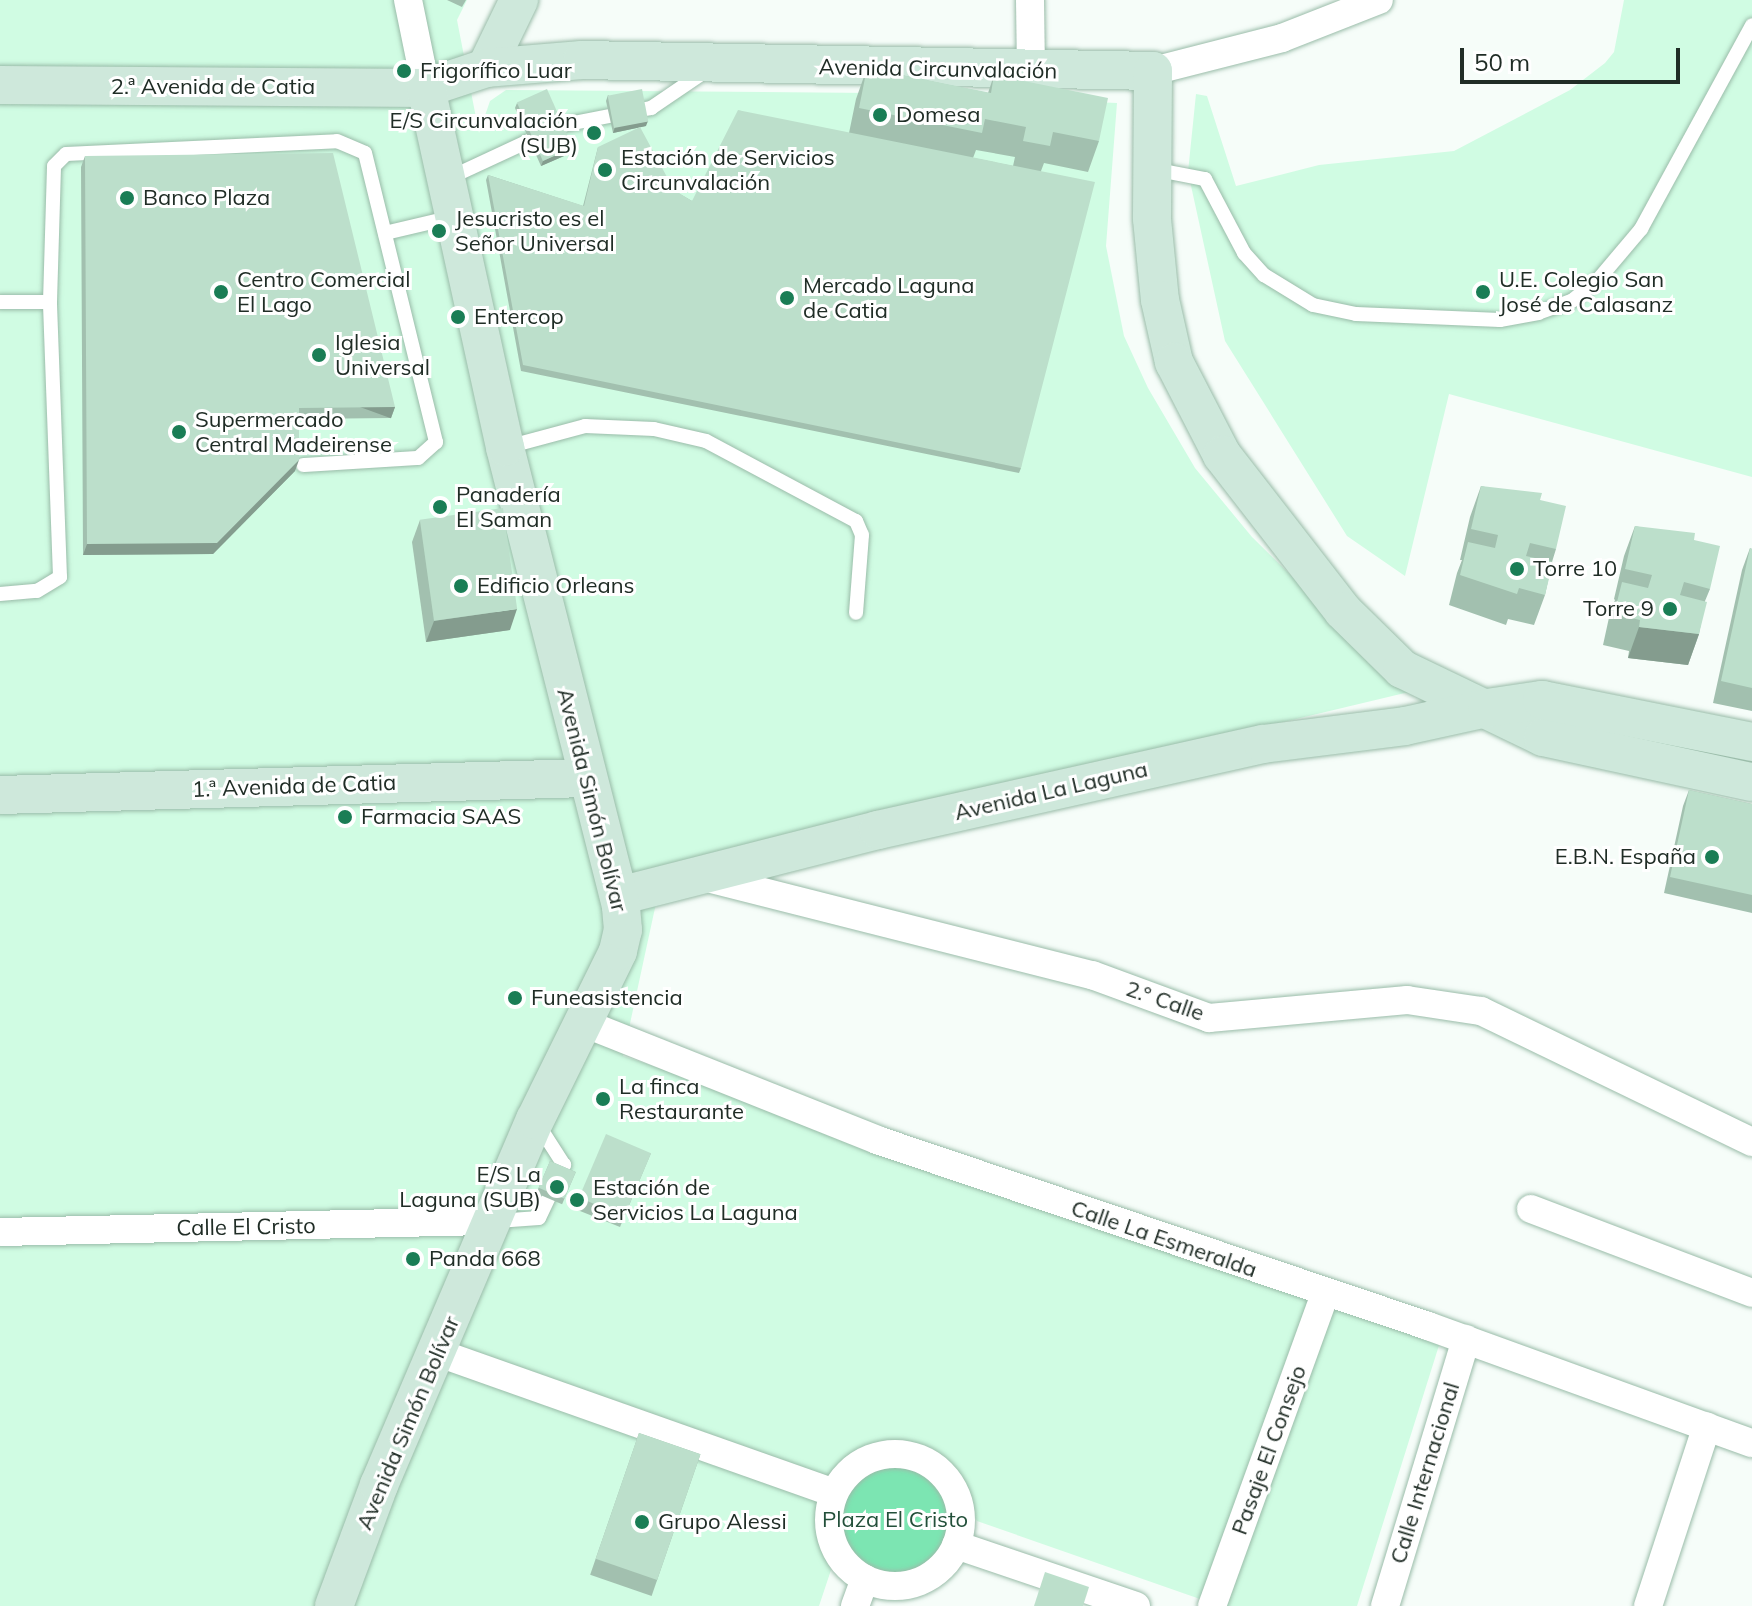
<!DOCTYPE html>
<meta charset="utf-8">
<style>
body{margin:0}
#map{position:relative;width:1752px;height:1606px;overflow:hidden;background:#f6fdf9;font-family:Mulish,sans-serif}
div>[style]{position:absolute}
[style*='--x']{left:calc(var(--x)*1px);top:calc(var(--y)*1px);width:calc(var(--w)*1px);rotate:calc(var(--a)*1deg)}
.built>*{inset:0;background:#d0fce3}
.green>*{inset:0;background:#7ce5b2}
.round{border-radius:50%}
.roads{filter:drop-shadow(0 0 2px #9abca9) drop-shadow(0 0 2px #9abca9)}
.lane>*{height:14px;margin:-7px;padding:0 7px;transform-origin:7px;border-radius:7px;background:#fff}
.street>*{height:28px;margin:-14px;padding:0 14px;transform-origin:14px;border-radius:14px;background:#fff}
.street>.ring{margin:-14px;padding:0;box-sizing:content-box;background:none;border:28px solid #fff;border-radius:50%}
.secondary>*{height:38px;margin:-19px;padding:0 19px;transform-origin:19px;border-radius:19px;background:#cee8db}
.wall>*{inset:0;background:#a2c0af;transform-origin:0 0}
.shaded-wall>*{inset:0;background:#849c8e;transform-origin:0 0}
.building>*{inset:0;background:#bcdfcb;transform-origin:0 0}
.dots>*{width:22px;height:22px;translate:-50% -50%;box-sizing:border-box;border:4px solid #fff;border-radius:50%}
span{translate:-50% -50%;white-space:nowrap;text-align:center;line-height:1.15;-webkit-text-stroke:6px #fff;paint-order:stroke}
.street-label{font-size:22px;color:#202d26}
.poi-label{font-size:22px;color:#202d26}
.left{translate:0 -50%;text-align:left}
.right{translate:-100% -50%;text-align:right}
.park-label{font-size:22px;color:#23503a}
.scale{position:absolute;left:1460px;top:48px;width:220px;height:36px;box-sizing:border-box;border:4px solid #202d26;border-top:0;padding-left:10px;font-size:24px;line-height:28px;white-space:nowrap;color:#202d26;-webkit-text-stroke:6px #fff;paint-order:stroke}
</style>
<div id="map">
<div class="built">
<div style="clip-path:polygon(0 0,467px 0,457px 20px,479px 133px,490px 101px,506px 90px,873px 93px,1117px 103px,1106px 246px,1124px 336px,1148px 388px,1195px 468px,1252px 537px,1409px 692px,663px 871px,623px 1056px,1056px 1200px,1441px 1339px,1357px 1606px,1220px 1606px,977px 1521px,943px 1458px,919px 1446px,891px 1444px,845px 1462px,829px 1483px,819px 1541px,831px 1570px,819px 1606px,0 1606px)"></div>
<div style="clip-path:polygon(1624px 0,1752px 0,1752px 477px,1449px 394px,1405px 576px,1347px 536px,1225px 341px,1188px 172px,1196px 94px,1207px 96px,1236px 186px,1319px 165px,1454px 151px,1570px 90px,1605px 63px,1614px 52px)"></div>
</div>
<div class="green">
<div class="round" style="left:838px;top:1463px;width:114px;height:114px"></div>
</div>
<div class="roads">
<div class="lane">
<div style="--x:1153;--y:169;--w:53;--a:10.9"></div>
<div style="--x:1205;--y:179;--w:84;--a:62.2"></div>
<div style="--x:1244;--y:253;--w:30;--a:48"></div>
<div style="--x:1264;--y:275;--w:57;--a:31.5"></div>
<div style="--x:1313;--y:305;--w:44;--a:11.8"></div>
<div style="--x:1356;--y:314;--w:144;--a:2.4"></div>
<div style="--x:1500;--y:320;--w:39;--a:-10"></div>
<div style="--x:1538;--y:313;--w:37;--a:-20"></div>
<div style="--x:1573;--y:300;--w:32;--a:-39"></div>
<div style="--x:1598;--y:280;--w:67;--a:-49.9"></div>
<div style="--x:1641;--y:229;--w:232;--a:-61.4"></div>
<div style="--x:449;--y:178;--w:126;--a:-24.9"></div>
<div style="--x:563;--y:125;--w:90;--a:-10.9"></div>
<div style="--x:651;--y:108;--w:64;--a:-34.2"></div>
<div style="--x:385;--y:233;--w:70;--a:-13.2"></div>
<div style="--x:0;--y:302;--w:50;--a:0"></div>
<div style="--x:507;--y:447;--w:81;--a:-15.1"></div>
<div style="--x:585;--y:426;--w:69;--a:2.5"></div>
<div style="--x:654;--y:429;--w:53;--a:13"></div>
<div style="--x:706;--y:441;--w:170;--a:28.1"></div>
<div style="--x:856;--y:521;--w:15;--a:67"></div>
<div style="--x:862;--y:535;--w:78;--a:94.4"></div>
<div style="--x:0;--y:594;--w:37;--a:-5"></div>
<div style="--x:37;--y:591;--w:27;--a:-31"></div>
<div style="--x:60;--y:577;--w:275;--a:-92.1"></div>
<div style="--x:50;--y:302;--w:136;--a:-88.3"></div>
<div style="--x:54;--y:166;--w:17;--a:-45"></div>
<div style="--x:66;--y:154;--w:271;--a:-2.7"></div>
<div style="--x:337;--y:141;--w:30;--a:23"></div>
<div style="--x:365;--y:153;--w:298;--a:76.2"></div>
<div style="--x:436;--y:442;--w:24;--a:138"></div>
<div style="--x:418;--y:458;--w:115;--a:176.5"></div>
<div style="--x:497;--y:1221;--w:42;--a:-4.1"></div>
<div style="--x:539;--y:1218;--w:59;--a:-64.7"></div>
<div style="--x:564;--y:1165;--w:46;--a:-122.7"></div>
</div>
<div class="street">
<div style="--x:408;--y:0;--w:90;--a:78.4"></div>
<div style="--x:1030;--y:0;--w:71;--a:89.2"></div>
<div style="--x:1153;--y:71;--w:133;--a:-14.3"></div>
<div style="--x:1282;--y:38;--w:104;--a:-21.4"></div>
<div style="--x:704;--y:877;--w:400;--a:14.2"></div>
<div style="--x:1092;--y:975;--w:125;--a:20.2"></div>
<div style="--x:1209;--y:1018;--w:199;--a:-5.2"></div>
<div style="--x:1407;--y:1000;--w:75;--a:8.5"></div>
<div style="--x:1481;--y:1011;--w:301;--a:25.8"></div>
<div style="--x:581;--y:1022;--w:319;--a:21.7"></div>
<div style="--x:877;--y:1140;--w:582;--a:18.65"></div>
<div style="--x:1428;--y:1326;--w:344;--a:19.9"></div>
<div style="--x:1531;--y:1209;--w:236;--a:20.8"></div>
<div style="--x:0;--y:1232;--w:492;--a:-1.3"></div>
<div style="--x:436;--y:1352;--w:422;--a:19.5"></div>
<div class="ring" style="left:829px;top:1454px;width:104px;height:104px"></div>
<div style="--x:956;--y:1545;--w:190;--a:18.7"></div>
<div style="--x:855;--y:1606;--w:29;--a:-70"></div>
<div style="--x:1212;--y:1606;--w:333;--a:-70.1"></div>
<div style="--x:1385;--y:1606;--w:279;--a:-73.1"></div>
<div style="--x:1648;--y:1606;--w:189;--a:-71.9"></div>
</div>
<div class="secondary">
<div style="--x:486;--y:68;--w:76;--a:-64.1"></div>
<div style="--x:0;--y:85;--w:426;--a:0.4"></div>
<div style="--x:426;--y:88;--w:63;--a:-18.4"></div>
<div style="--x:486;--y:68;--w:96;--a:-4.8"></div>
<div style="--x:582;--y:60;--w:571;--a:1.1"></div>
<div style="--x:1153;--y:71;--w:148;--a:90.4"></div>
<div style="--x:1152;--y:219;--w:81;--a:84.4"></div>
<div style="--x:1160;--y:300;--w:64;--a:77.3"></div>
<div style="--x:1174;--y:362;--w:105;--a:62.7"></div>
<div style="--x:1222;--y:455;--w:197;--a:52.2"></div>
<div style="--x:1343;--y:611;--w:83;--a:44.5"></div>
<div style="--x:1402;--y:669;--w:157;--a:25.7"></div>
<div style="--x:1543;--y:737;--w:214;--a:12.2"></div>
<div style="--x:0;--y:795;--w:587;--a:-1.66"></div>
<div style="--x:619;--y:896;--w:267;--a:-14.3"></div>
<div style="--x:878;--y:830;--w:394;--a:-12.6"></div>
<div style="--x:1263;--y:744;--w:143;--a:-7.2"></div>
<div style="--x:1405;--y:726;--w:84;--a:-12.4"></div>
<div style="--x:1487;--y:708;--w:56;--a:-8.3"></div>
<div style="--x:1542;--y:700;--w:214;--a:11.3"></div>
<div style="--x:334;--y:1606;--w:129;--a:-69.6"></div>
<div style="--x:379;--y:1485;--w:397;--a:-66.9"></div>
<div style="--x:535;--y:1120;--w:188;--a:-63.8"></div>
<div style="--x:618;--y:951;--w:22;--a:-77"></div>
<div style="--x:623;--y:930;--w:24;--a:-95"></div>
<div style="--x:621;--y:906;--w:473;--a:-104.2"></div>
<div style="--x:505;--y:447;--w:368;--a:-102.4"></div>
</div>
</div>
<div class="wall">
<div style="clip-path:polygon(447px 0,466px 0,462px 7px)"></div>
<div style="clip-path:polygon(evenodd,867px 68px,988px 93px,994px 75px,1099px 141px,1088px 172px,1044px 163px,1041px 171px,1021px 468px,1019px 473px,521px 371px,486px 180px,488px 175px,583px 206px,598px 147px,692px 201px,849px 133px,856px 99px,867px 68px,976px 150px,1015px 157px,1013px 166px,973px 158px,976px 150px)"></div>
<div style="clip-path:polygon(608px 95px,646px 126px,613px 133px,606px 101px)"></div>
<div style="clip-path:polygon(517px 103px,571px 153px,541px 166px,515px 108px)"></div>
<div style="clip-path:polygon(85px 156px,395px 407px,391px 418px,299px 419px,295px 471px,213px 554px,83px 555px,81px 167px)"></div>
<div style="clip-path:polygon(1481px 486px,1540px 500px,1556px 549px,1552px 562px,1545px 595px,1534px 625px,1508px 619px,1506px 625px,1449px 605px,1457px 573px,1462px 560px,1460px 560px,1470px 517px)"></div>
<div style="clip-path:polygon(420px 520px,510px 630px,426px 642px,412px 542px)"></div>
<div style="clip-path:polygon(1635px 526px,1694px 540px,1710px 589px,1705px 601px,1699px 634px,1688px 665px,1628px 658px,1629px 651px,1603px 645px,1610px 613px,1615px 600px,1614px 599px,1624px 556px)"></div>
<div style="clip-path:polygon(1750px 548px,1752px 549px,1752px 711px,1713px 703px,1742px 570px)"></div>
<div style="clip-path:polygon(1689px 790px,1752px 804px,1752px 913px,1664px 893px,1683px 806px)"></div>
<div style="clip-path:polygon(651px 1153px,620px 1227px,575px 1209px,579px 1198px)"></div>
<div style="left:550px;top:1161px;width:28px;height:35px;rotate:23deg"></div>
<div style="left:639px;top:1433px;width:65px;height:150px;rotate:19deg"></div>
</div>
<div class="shaded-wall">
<div style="clip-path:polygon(648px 121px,646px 126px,613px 133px,615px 127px)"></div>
<div style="clip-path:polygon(573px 147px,571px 153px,541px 166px,543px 161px)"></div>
<div style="left:395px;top:407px;width:12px;height:96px;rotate:110deg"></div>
<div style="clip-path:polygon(299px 460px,295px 471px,213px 554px,83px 555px,87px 544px)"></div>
<div style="clip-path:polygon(517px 609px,510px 630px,426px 642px,434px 621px)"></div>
<div style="clip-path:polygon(1639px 627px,1699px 634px,1688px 665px,1628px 658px)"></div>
</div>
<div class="building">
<div style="clip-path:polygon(867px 68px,991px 93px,994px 75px,1108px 98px,1099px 141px,1053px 132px,1050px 146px,1023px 141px,1026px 127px,985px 119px,982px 133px,859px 108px)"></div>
<div style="left:547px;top:89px;width:64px;height:33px;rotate:66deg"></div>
<div style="left:642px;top:89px;width:33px;height:35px;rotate:79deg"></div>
<div style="clip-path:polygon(738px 110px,1095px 182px,1021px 468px,523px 365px,488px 175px,584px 206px,598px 147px,640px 127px,674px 190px,692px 201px)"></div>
<div style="clip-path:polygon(333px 153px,395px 407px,299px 408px,299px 460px,217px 543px,87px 544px,85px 156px)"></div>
<div style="clip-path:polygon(1481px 486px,1542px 493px,1540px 500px,1566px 506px,1556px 549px,1530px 543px,1526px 556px,1553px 562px,1545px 595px,1519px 588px,1517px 594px,1460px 575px,1468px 542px,1495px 548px,1498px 535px,1471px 529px)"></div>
<div style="left:503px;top:508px;width:102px;height:84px;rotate:82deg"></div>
<div style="clip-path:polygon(1635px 526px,1695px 533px,1694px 540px,1720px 546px,1710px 589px,1684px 582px,1680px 595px,1707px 602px,1699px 634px,1639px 627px,1640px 620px,1614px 614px,1622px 582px,1648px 588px,1652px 575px,1625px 569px)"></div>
<div style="clip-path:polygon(1750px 548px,1752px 549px,1752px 688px,1721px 681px)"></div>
<div style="clip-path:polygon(1689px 790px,1752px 804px,1752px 895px,1670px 877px)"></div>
<div style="left:606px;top:1134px;width:49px;height:69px;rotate:23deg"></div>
<div style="left:550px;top:1161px;width:28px;height:29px;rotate:23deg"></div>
<div style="left:639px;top:1433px;width:65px;height:133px;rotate:19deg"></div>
<div style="clip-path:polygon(1045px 1572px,1089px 1587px,1083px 1606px,1034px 1606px)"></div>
</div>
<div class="dots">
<div style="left:404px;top:71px;background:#1a7d55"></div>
<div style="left:880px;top:115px;background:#1a7d55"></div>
<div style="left:594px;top:133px;background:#1a7d55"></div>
<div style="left:605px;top:170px;background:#1a7d55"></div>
<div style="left:127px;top:198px;background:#1a7d55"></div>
<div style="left:439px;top:231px;background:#1a7d55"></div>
<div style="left:221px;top:292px;background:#1a7d55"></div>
<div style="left:1483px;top:292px;background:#1a7d55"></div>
<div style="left:787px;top:298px;background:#1a7d55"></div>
<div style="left:458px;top:317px;background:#1a7d55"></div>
<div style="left:319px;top:355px;background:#1a7d55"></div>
<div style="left:179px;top:432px;background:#1a7d55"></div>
<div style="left:440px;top:507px;background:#1a7d55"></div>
<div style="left:1517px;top:569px;background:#1a7d55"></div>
<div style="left:461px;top:586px;background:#1a7d55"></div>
<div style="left:1670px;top:609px;background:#1a7d55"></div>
<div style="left:345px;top:817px;background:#1a7d55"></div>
<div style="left:1712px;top:857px;background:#1a7d55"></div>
<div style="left:515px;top:998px;background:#1a7d55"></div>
<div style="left:603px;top:1099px;background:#1a7d55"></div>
<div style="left:557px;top:1187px;background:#1a7d55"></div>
<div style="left:577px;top:1200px;background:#1a7d55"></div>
<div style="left:413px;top:1259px;background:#1a7d55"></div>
<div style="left:642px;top:1522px;background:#1a7d55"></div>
</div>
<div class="street-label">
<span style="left:938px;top:69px;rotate:1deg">Avenida Circunvalación</span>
<span style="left:213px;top:87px">2.ª Avenida de Catia</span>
<span style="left:294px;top:786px;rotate:-2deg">1.ª Avenida de Catia</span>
<span style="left:1051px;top:791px;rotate:-13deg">Avenida La Laguna</span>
<span style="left:592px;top:800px;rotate:76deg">Avenida Simón Bolívar</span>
<span style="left:1165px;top:1001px;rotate:19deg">2.° Calle</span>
<span style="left:246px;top:1227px;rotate:-1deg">Calle El Cristo</span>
<span style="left:1164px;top:1239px;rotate:19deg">Calle La Esmeralda</span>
<span style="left:408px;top:1423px;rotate:-67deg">Avenida Simón Bolívar</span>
<span style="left:1269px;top:1450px;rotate:-70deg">Pasaje El Consejo</span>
<span style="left:1425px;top:1473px;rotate:-73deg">Calle Internacional</span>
</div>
<div class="poi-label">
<span class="left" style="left:420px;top:71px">Frigorífico Luar</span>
<span class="left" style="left:896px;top:115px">Domesa</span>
<span class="right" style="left:578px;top:133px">E/S Circunvalación<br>(SUB)</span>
<span class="left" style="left:621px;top:170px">Estación de Servicios<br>Circunvalación</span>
<span class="left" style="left:143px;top:198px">Banco Plaza</span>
<span class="left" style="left:455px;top:231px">Jesucristo es el<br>Señor Universal</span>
<span class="left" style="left:237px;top:292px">Centro Comercial<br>El Lago</span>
<span class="left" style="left:1499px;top:292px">U.E. Colegio San<br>José de Calasanz</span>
<span class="left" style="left:803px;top:298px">Mercado Laguna<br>de Catia</span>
<span class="left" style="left:474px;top:317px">Entercop</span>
<span class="left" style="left:335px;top:355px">Iglesia<br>Universal</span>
<span class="left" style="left:195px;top:432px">Supermercado<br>Central Madeirense</span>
<span class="left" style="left:456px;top:507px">Panadería<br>El Saman</span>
<span class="left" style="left:1533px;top:569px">Torre 10</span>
<span class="left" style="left:477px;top:586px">Edificio Orleans</span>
<span class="right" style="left:1654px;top:609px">Torre 9</span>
<span class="left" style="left:361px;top:817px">Farmacia SAAS</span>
<span class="right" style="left:1696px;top:857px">E.B.N. España</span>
<span class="left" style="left:531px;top:998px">Funeasistencia</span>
<span class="left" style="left:619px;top:1099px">La finca<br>Restaurante</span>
<span class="right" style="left:541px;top:1187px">E/S La<br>Laguna (SUB)</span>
<span class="left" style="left:593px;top:1200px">Estación de<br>Servicios La Laguna</span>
<span class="left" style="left:429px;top:1259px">Panda 668</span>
<span class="left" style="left:658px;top:1522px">Grupo Alessi</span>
</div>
<div class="park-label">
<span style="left:895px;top:1520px">Plaza El Cristo</span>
</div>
<div class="scale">50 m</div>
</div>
